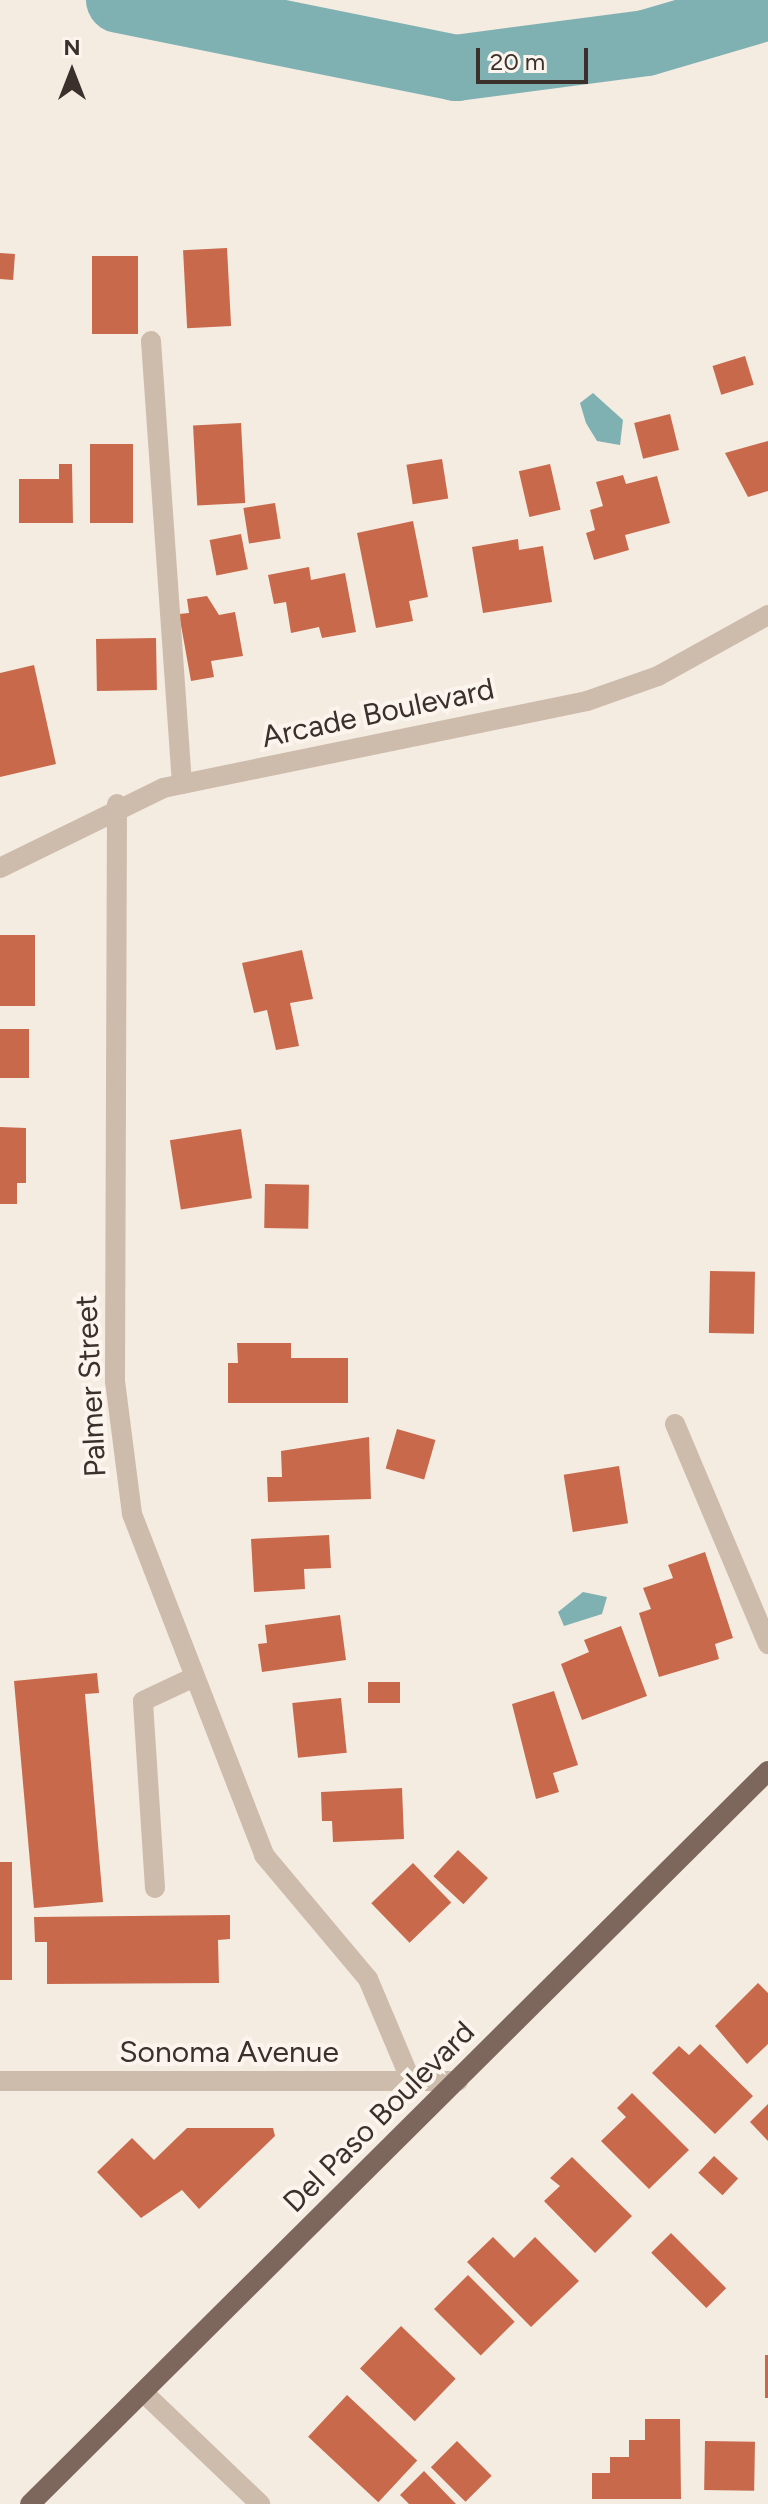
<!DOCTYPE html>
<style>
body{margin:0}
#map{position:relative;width:768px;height:2504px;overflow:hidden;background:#f4ebe1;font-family:Figtree,sans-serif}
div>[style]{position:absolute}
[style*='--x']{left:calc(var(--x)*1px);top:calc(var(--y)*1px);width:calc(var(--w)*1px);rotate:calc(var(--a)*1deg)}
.water>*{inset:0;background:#7fb0b2}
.river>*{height:66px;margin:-33px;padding:0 33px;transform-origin:33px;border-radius:33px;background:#7fb0b2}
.building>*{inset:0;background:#c8694b;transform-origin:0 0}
.minor>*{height:20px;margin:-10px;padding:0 10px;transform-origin:10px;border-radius:10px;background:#cdbbac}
.major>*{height:20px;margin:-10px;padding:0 10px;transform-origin:10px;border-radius:10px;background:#7d675c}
span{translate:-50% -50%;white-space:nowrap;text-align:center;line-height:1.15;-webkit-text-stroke:8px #fbf5ee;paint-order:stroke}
.street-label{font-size:30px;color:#3b302b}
.north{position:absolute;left:32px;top:32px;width:80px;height:80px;-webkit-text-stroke:6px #fbf5ee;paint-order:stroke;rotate:0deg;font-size:22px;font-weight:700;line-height:32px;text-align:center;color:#3b302b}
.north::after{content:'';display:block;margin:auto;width:28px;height:36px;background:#3b302b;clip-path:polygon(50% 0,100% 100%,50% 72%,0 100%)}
.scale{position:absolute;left:476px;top:48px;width:112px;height:36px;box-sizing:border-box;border:4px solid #3b302b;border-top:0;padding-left:10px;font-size:24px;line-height:28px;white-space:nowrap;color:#3b302b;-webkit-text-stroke:6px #fbf5ee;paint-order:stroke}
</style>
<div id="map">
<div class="water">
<div style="clip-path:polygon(593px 393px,623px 420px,620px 445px,597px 441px,586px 423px,580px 403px)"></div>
<div style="clip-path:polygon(583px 1592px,607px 1597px,602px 1614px,564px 1626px,558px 1612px)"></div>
</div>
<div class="river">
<div style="--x:119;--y:0;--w:344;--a:11.4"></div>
<div style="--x:456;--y:68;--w:192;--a:-7.5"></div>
<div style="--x:646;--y:43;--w:127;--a:-16.4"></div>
</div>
<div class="building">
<div style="left:227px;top:248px;width:78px;height:44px;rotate:87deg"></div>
<div style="left:0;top:253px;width:15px;height:26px;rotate:4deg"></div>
<div style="left:92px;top:256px;width:46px;height:78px"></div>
<div style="left:745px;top:356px;width:30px;height:34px;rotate:73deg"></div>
<div style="left:670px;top:414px;width:37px;height:37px;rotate:76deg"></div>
<div style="left:241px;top:423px;width:80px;height:48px;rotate:87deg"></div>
<div style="clip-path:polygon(768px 441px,768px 491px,748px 497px,725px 453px)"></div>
<div style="left:90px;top:444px;width:43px;height:79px"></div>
<div style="left:442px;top:459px;width:40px;height:36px;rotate:81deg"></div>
<div style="clip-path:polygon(59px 464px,72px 464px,73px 523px,19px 523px,19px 479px,59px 479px)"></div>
<div style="left:550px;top:464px;width:47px;height:32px;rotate:77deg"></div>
<div style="clip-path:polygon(623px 475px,626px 484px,657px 476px,670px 523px,625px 535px,629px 550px,594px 560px,586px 533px,595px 530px,590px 510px,603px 506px,596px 482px)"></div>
<div style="left:275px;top:503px;width:36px;height:32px;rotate:81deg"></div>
<div style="clip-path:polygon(413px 521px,428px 597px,409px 601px,413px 621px,376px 628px,357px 533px)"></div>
<div style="left:241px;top:534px;width:36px;height:32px;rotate:79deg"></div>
<div style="clip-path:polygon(518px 539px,519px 550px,543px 546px,552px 602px,483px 613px,472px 547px)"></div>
<div style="clip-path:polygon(309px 567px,311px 580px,345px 573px,356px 632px,322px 638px,319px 627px,291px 633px,286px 602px,274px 604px,268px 575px)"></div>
<div style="clip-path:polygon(207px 596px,219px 615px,235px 612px,243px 656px,211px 661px,214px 677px,191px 681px,179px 614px,189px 613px,187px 599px)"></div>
<div style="left:156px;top:638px;width:52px;height:60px;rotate:89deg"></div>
<div style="clip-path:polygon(34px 665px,56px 764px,0 777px,0 673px)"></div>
<div style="left:0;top:935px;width:35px;height:71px"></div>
<div style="clip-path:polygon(302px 950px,313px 999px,290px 1003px,299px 1046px,276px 1050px,267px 1010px,254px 1013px,242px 963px)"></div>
<div style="left:0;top:1029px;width:29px;height:49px"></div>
<div style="clip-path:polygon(0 1127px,26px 1128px,26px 1183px,17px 1183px,17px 1204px,0 1204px)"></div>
<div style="left:241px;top:1129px;width:70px;height:72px;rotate:81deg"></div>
<div style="left:265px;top:1184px;width:44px;height:44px;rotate:1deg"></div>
<div style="left:710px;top:1271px;width:45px;height:62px;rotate:1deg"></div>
<div style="clip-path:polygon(237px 1343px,291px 1343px,291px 1358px,348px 1358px,348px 1403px,228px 1403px,228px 1363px,238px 1363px)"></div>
<div style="left:397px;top:1429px;width:40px;height:41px;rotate:16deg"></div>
<div style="clip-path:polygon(369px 1437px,371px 1499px,268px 1502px,267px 1477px,282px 1477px,281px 1451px)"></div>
<div style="left:619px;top:1466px;width:58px;height:56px;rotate:81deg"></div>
<div style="clip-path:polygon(329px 1535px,331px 1568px,304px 1569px,305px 1589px,254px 1592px,251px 1539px)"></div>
<div style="clip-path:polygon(705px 1552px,733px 1638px,715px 1644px,719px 1659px,659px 1677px,639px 1613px,651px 1609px,643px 1588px,673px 1578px,668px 1565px)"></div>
<div style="clip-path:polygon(340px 1615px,346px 1660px,262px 1672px,258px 1644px,267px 1643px,265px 1625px)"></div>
<div style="clip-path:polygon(621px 1626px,647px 1696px,582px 1720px,561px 1664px,589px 1652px,584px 1640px)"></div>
<div style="clip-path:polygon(97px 1673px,99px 1693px,85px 1694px,103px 1902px,34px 1908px,14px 1681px)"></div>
<div style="left:368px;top:1682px;width:32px;height:21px"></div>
<div style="clip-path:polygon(554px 1691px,578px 1765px,553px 1773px,559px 1792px,536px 1799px,512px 1704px)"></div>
<div style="left:341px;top:1698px;width:55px;height:49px;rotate:84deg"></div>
<div style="clip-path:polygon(402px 1788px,404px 1839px,333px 1842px,332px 1821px,322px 1821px,321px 1792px)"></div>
<div style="left:458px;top:1850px;width:41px;height:36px;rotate:43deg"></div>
<div style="left:0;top:1862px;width:12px;height:118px"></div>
<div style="left:413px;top:1863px;width:55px;height:58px;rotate:46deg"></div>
<div style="clip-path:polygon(230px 1915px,230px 1939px,218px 1940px,219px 1983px,47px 1984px,47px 1942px,35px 1942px,34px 1917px)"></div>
<div style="clip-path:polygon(758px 1983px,768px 1993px,768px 2044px,747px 2064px,715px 2026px)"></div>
<div style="clip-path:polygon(700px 2044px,753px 2096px,715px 2134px,652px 2073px,679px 2046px,689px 2055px)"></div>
<div style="clip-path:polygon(632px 2093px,689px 2150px,649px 2189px,601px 2141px,626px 2117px,617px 2108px)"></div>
<div style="clip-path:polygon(768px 2104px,768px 2141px,750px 2122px)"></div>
<div style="clip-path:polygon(187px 2128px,273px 2128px,275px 2136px,199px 2209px,182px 2190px,141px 2218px,97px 2172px,132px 2138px,154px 2160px)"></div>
<div style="left:714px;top:2156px;width:33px;height:23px;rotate:43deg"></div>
<div style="clip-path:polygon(572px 2157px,632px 2216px,595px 2253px,544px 2201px,560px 2186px,550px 2178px)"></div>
<div style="left:671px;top:2233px;width:78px;height:28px;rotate:45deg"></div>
<div style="clip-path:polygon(493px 2237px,514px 2258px,535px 2237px,579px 2281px,531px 2327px,467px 2262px)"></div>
<div style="left:468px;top:2275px;width:66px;height:48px;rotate:45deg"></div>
<div style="left:401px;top:2326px;width:76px;height:59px;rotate:44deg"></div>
<div style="left:765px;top:2355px;width:3px;height:43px"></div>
<div style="left:347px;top:2395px;width:96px;height:57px;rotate:43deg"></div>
<div style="clip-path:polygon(645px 2419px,680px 2419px,681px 2499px,592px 2499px,592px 2473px,610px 2473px,610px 2457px,629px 2457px,629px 2440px,645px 2440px)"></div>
<div style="left:457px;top:2441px;width:49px;height:37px;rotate:45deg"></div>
<div style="left:705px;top:2441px;width:50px;height:49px;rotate:1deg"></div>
<div style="clip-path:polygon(424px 2471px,456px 2504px,409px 2504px,400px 2495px)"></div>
</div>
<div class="minor">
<div style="--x:151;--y:341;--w:444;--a:86"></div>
<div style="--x:117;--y:804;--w:577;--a:90.2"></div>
<div style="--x:115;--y:1381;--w:134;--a:82.7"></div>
<div style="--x:132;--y:1514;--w:366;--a:68.8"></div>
<div style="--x:264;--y:1855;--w:162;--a:50"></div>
<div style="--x:368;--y:1979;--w:113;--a:67.1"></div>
<div style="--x:0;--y:868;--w:182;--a:-26.1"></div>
<div style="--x:163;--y:788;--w:433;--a:-11.6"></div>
<div style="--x:587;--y:701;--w:75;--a:-19.4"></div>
<div style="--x:658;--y:676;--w:126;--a:-29"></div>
<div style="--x:675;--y:1424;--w:239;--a:67.1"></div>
<div style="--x:155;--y:1888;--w:187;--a:-93.7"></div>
<div style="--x:143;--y:1701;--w:54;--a:-25.1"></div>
<div style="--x:0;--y:2081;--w:458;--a:0"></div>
<div style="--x:144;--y:2393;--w:161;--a:43.7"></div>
</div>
<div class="major">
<div style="--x:30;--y:2504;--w:1040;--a:-44.81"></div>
</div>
<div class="street-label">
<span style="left:378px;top:713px;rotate:-12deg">Arcade Boulevard</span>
<span style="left:91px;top:1386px;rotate:-93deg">Palmer Street</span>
<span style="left:229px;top:2052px">Sonoma Avenue</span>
<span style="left:379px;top:2117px;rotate:-45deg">Del Paso Boulevard</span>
</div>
<div class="north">N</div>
<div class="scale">20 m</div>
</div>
